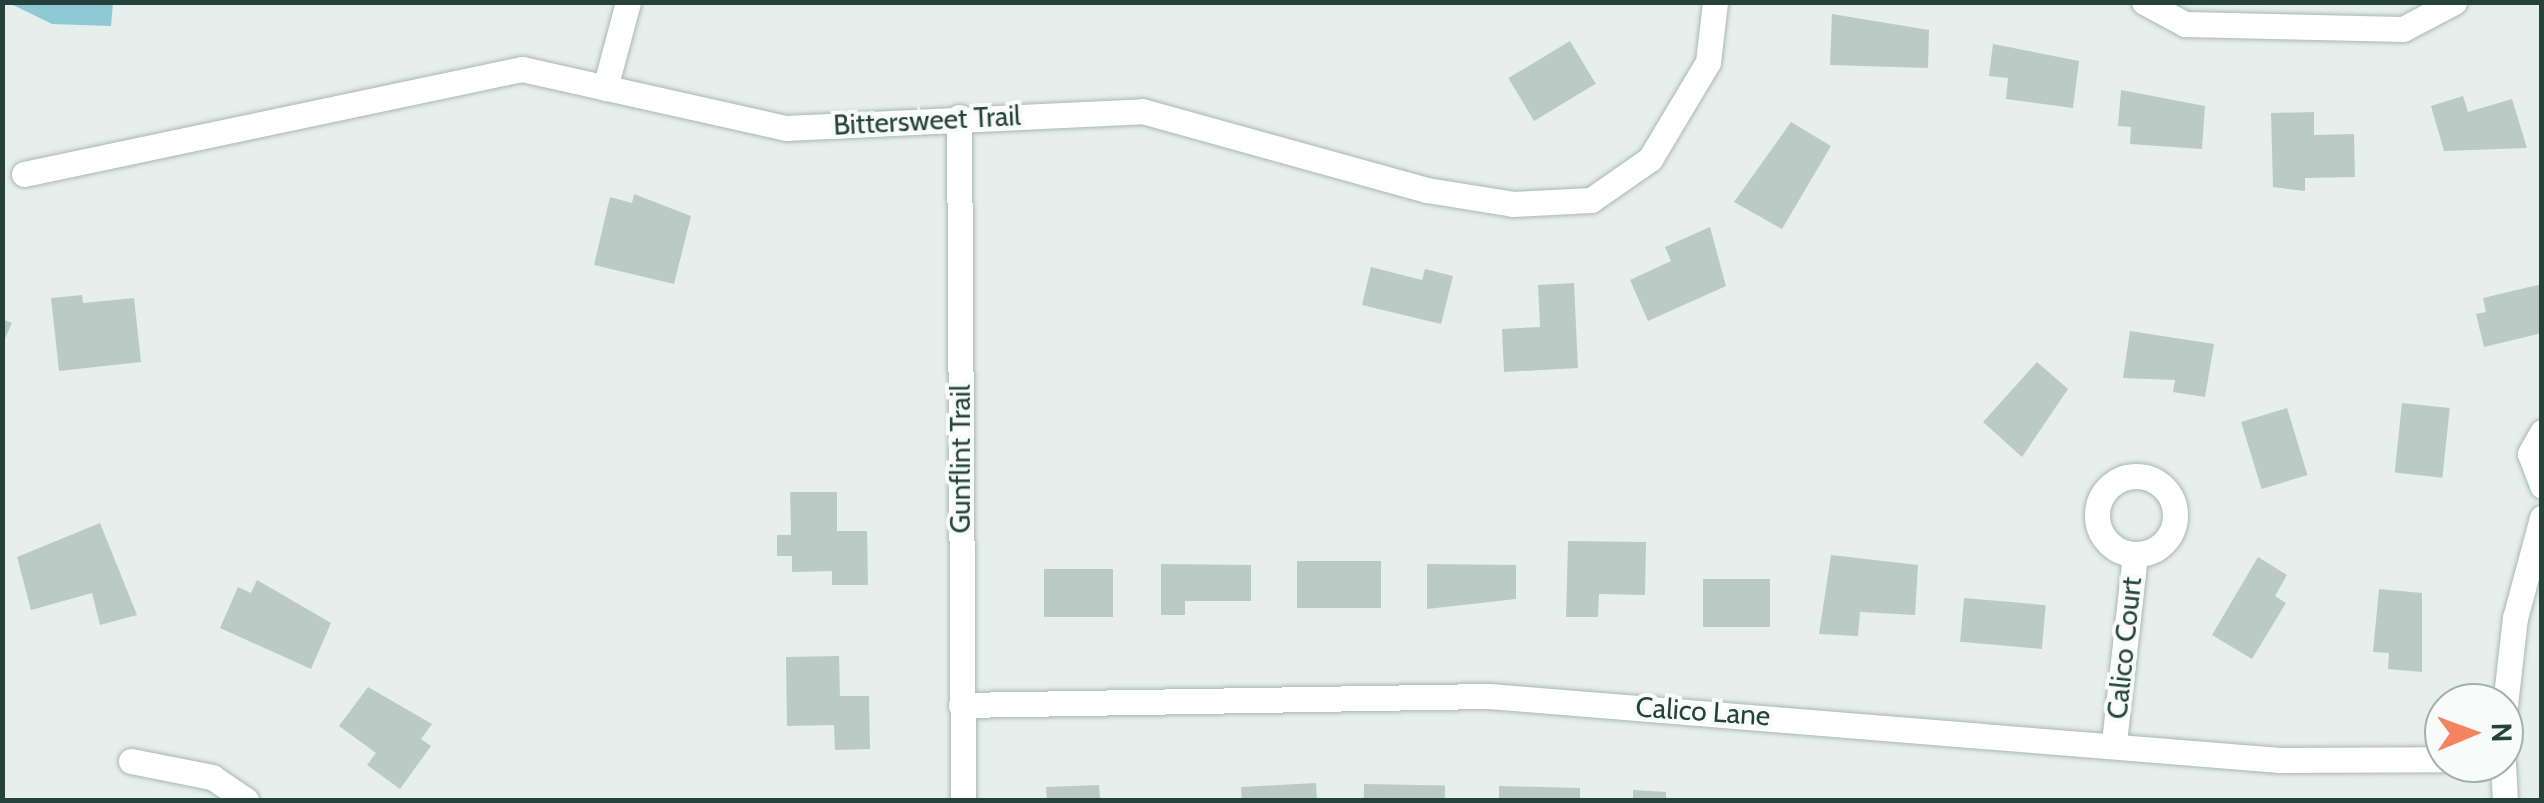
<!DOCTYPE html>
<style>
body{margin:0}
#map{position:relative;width:2544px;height:803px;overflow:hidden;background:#e6efeb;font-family:Cabin,sans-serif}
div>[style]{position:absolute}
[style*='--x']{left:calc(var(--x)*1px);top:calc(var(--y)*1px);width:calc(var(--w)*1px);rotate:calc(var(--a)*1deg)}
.water>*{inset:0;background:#8ec9d4}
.building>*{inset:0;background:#bbcac4;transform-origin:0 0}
.roads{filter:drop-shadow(0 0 2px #a8b8b2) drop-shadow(0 0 2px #a8b8b2)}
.street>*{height:25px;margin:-12.5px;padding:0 12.5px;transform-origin:12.5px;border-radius:12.5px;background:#fff}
.street>.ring{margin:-12.5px;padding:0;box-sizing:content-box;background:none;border:25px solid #fff;border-radius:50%}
span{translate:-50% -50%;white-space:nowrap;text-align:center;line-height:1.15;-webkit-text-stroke:8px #f7fbf9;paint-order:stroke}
.street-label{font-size:28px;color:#24423a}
.frame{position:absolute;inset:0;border:5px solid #24423a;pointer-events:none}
.north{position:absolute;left:2424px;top:683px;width:100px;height:100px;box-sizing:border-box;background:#f7fbf9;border:2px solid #a3b1ad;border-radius:50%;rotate:89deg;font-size:28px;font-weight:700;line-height:40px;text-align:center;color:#24423a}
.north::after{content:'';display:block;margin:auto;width:35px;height:45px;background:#f4845f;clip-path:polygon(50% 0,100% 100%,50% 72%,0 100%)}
</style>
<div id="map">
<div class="water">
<div style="clip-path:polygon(9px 3px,113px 3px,111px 26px,52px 24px)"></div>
</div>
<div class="building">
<div style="clip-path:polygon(1832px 14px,1929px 30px,1928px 68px,1830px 65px)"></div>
<div style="left:1570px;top:41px;width:50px;height:72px;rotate:59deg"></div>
<div style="clip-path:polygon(1993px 44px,2079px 61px,2073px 108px,2006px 99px,2008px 78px,1989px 76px)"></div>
<div style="clip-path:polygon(2121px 90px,2205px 106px,2202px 149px,2130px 144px,2131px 127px,2118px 126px)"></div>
<div style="clip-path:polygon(2463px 96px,2468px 112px,2512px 99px,2527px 148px,2444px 151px,2431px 106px)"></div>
<div style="clip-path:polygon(2314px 112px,2314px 135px,2354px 134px,2355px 177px,2305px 178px,2305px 191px,2273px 187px,2271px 113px)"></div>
<div style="clip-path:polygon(1791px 122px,1831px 146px,1782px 229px,1734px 202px)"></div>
<div style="clip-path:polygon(634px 194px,691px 216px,674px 284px,594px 265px,610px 197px,632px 203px)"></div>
<div style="clip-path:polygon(1710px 227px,1726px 286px,1648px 321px,1630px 280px,1671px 261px,1665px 247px)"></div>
<div style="clip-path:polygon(1371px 267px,1422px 280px,1425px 269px,1453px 276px,1441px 324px,1362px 305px)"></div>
<div style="clip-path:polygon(1574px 283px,1578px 368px,1504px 372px,1502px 329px,1540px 327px,1538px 285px)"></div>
<div style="clip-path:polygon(2542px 284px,2542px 333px,2484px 347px,2476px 314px,2486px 312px,2483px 298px)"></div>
<div style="clip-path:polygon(82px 295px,83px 303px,134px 298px,141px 362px,59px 371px,51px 298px)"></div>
<div style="clip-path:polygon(2px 319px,12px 323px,2px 345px)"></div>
<div style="clip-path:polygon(2130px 331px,2214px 344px,2205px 397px,2173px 392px,2175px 380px,2123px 378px)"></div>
<div style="clip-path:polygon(2037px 362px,2068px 389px,2022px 457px,1983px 422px)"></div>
<div style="left:2402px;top:403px;width:48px;height:70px;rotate:6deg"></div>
<div style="left:2287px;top:408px;width:70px;height:48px;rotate:73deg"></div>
<div style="clip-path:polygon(790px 492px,837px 492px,837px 531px,867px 531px,868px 585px,832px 585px,832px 571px,792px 572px,792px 556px,777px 556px,777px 535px,791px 535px)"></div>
<div style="clip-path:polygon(100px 523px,137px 615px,100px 625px,92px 593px,31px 610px,17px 557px)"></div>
<div style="clip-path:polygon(1568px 541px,1646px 542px,1645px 595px,1599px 594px,1598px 617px,1566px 617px)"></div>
<div style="clip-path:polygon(1831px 555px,1918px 565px,1915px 615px,1860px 612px,1858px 636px,1819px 634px)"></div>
<div style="clip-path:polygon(2258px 557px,2287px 575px,2275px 596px,2286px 603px,2252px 659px,2212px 635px)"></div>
<div style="left:1297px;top:561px;width:84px;height:47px"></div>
<div style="clip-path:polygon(1161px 564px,1251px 565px,1251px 601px,1185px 601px,1185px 615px,1161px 615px)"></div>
<div style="clip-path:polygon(1427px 564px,1516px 565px,1516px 599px,1427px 609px)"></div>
<div style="left:1044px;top:569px;width:69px;height:48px"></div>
<div style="left:1703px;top:579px;width:67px;height:48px"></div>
<div style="clip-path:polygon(257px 580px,331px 623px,311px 669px,220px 628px,238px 587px,251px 593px)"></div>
<div style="clip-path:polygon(2379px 589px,2422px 593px,2422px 672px,2388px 669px,2389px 653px,2373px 652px)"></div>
<div style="left:1964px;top:598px;width:82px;height:44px;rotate:5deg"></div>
<div style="clip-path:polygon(839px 656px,840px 696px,869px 696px,870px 749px,835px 750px,834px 725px,787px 726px,786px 657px)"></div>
<div style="clip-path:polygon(368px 687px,432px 724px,421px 739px,431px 746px,400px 789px,367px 765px,376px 753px,339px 726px)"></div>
<div style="left:1316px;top:783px;width:17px;height:75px;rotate:87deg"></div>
<div style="left:1364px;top:784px;width:81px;height:16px;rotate:1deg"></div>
<div style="clip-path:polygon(1099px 785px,1100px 800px,1047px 800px,1046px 787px)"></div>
<div style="clip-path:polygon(1499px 786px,1580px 788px,1580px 800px,1499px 800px)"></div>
<div style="clip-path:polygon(1633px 790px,1666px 792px,1666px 800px,1633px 800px)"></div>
</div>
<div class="roads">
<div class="street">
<div style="--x:2144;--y:2;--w:47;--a:28.2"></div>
<div style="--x:2185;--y:24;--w:218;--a:1.3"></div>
<div style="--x:2403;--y:29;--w:58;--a:-27.9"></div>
<div style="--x:605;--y:88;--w:89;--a:-75"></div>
<div style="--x:959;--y:117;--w:683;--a:89.66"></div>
<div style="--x:24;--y:174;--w:509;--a:-11.91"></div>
<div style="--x:522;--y:69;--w:271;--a:12.6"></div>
<div style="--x:787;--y:128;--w:355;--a:-2.7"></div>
<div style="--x:1142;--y:111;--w:296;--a:15.5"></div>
<div style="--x:1427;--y:190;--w:87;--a:9.2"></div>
<div style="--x:1513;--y:204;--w:78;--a:-2.9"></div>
<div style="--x:1591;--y:200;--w:72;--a:-34.8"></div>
<div style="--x:1650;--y:159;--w:113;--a:-59.1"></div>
<div style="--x:1708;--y:62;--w:60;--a:-83.3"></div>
<div style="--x:2542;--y:432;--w:25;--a:119"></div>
<div style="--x:2530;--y:454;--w:34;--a:69"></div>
<div class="ring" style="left:2097px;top:476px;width:53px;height:53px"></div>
<div style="--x:961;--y:705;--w:528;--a:-0.98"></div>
<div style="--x:1489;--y:696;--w:793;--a:4.63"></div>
<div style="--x:2279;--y:760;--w:165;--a:-0.3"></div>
<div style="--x:2504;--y:714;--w:97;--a:-83.5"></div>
<div style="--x:2515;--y:618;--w:104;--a:-74.9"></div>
<div style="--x:2114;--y:742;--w:188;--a:-83.6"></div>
<div style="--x:131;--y:761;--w:83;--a:11.2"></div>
<div style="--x:212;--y:777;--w:41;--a:34.1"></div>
<div style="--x:2503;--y:763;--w:37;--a:87"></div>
</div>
</div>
<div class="street-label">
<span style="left:927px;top:120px;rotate:-3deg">Bittersweet Trail</span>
<span style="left:960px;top:459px;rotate:-90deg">Gunflint Trail</span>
<span style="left:2124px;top:648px;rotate:-84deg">Calico Court</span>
<span style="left:1703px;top:711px;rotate:4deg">Calico Lane</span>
</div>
<div class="frame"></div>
<div class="north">N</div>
</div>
